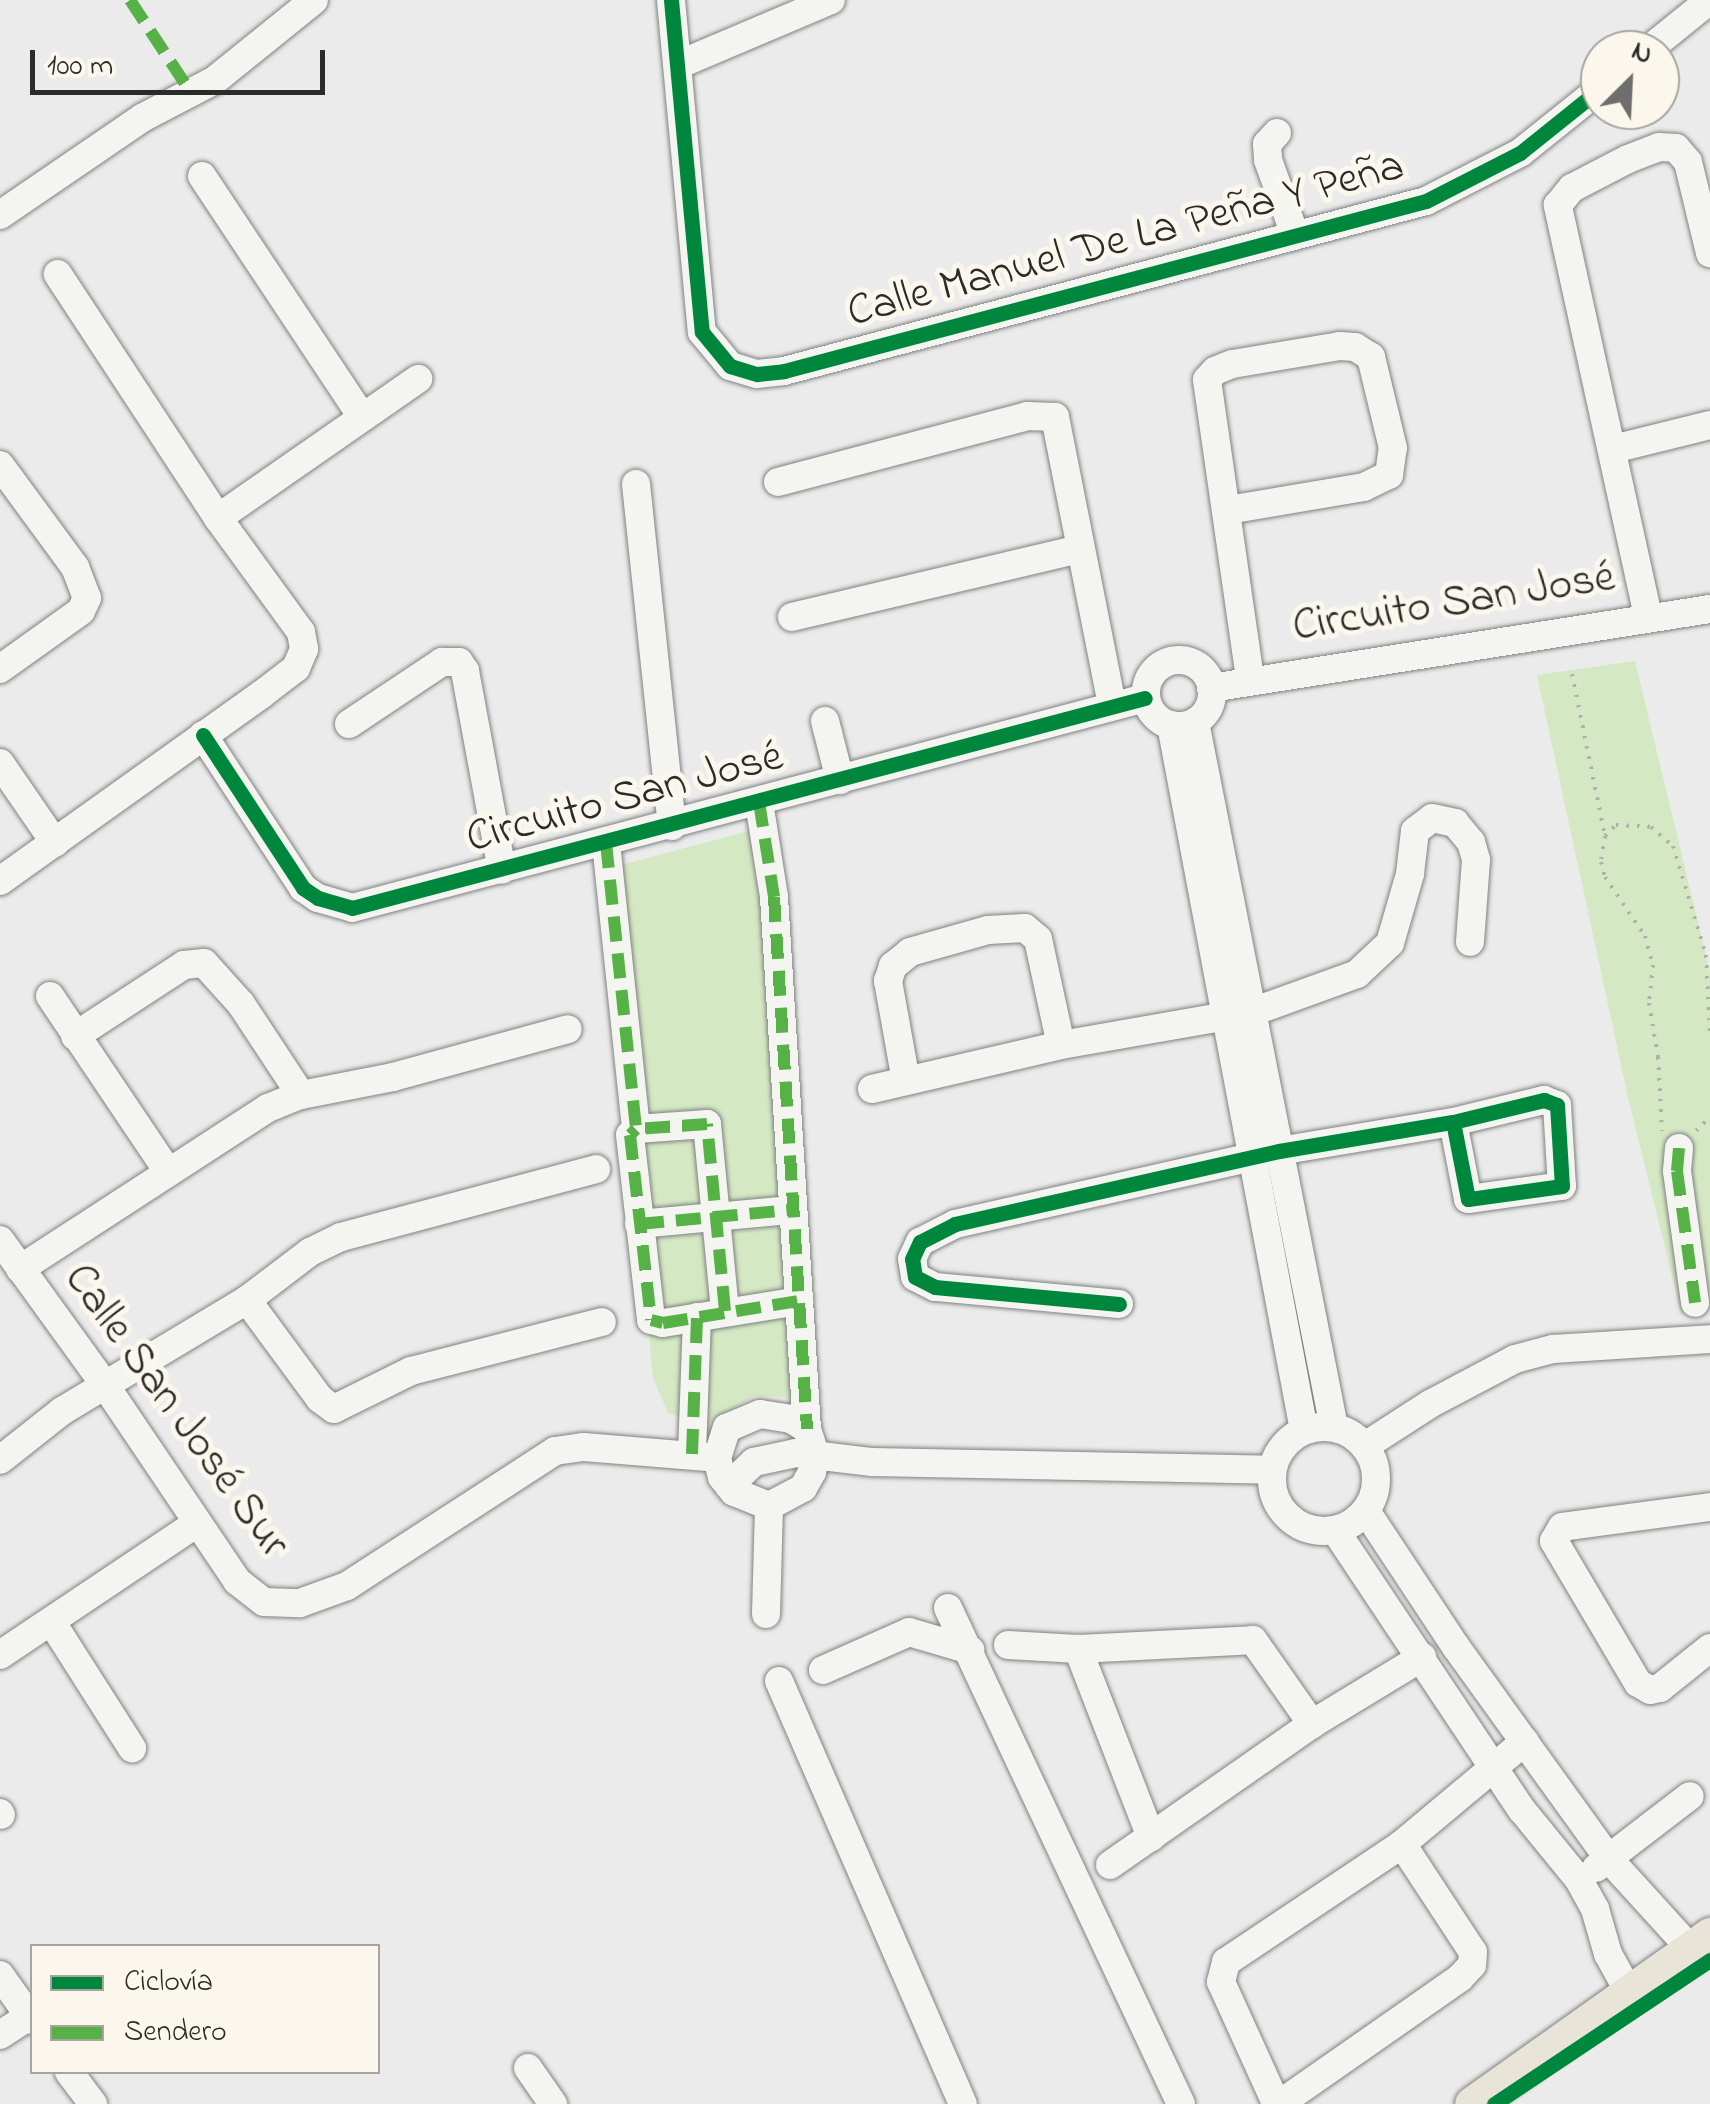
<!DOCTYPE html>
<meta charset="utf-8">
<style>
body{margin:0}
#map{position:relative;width:1710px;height:2104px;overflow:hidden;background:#ebebec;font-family:"Indie Flower",sans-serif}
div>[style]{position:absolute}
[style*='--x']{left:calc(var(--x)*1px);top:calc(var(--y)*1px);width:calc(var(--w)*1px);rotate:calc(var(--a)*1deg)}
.green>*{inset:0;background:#d4e9c3}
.path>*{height:4px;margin-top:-2px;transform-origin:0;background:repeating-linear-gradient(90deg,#b0afad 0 2.5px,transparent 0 10.5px)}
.roads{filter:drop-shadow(0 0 2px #818182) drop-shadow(0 0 2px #818182)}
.minor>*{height:28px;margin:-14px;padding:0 14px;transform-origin:14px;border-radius:14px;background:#f4f4f0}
.minor>.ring{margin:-14px;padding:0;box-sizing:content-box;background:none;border:28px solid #f4f4f0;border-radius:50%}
.major>*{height:35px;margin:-17.5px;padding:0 17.5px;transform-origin:17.5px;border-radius:17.5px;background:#e8e5d8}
.quiet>*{height:12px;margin-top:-6px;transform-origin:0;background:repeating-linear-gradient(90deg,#56b246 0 25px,transparent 0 37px)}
.cycleway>*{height:15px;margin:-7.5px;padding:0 7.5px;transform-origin:7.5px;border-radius:7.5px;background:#00873e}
span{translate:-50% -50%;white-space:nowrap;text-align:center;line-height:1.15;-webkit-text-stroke:10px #fbf7ec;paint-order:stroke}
.street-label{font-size:45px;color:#2b2b2b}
.legend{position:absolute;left:30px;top:1944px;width:350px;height:130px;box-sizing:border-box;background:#fbf7ec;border:2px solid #a8a59f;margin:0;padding:12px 18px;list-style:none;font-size:30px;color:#2b2b2b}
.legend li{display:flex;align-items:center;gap:20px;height:50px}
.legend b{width:50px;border:2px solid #a8a59f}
.north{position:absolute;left:1580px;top:30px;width:100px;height:100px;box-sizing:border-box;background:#fbf7ec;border:2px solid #a8a59f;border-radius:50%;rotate:24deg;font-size:28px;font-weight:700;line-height:40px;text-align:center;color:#2b2b2b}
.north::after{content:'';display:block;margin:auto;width:35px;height:45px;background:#6e6e6f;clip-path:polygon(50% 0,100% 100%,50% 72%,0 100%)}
.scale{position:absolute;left:30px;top:50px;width:295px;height:45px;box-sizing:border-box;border:5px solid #2b2b2b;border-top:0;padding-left:12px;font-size:30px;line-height:35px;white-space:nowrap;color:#2b2b2b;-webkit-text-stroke:8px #fbf7ec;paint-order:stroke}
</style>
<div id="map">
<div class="green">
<div style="clip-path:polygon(1635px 661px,1710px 972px,1710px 1305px,1681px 1313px,1627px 1093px,1537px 675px)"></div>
<div style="clip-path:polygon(760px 828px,816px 1399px,755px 1396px,704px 1425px,668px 1413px,653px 1378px,606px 869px)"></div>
</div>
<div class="path">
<div style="--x:1572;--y:674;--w:165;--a:78.5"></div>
<div style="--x:1605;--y:836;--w:26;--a:99"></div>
<div style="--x:1601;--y:862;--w:16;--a:75"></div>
<div style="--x:1605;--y:877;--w:71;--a:55.9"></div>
<div style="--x:1645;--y:936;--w:30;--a:75"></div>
<div style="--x:1653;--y:965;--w:38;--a:96"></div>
<div style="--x:1649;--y:1003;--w:55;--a:80.5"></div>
<div style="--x:1658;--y:1057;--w:74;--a:86.9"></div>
<div style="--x:1605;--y:836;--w:16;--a:-45"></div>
<div style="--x:1616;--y:825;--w:35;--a:3"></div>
<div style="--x:1651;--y:827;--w:29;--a:41"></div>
<div style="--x:1673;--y:846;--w:114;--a:73.2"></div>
<div style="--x:1706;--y:955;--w:78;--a:87.1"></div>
<div style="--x:1696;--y:1131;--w:20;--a:-45"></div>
</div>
<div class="roads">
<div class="minor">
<div style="--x:671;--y:0;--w:333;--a:84.7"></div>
<div style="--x:702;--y:332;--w:44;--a:50.5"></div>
<div style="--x:730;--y:366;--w:28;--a:17"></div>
<div style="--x:757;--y:374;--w:27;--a:-6"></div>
<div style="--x:784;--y:371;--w:664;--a:-14.83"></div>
<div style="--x:1426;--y:201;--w:106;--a:-27.1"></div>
<div style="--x:1520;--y:153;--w:102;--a:-38.7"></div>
<div style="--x:1648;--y:50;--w:80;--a:-38.9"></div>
<div style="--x:678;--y:65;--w:166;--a:-23"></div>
<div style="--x:1277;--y:133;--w:15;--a:132"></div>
<div style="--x:1267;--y:144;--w:16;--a:86"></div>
<div style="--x:1268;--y:160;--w:80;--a:70.2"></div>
<div style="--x:202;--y:176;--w:289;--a:56.4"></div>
<div style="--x:0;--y:215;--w:172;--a:-34.3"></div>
<div style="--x:142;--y:118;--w:82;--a:-27.5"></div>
<div style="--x:215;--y:80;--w:127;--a:-38.9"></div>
<div style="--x:1613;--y:449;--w:100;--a:-13.9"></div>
<div style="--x:0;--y:465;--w:127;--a:53.7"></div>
<div style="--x:75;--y:567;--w:33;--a:69"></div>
<div style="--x:87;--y:598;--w:14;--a:115"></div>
<div style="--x:81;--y:611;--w:100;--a:144.4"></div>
<div style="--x:778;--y:482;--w:258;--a:-14.8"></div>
<div style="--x:1027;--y:416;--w:28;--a:2"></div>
<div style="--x:1055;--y:417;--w:295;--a:78.8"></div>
<div style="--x:636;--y:484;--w:344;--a:84"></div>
<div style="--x:1228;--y:510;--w:138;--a:-9.6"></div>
<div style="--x:1364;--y:487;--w:28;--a:-26"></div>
<div style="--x:1389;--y:475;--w:27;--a:-82"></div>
<div style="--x:1393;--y:448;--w:94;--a:-103.6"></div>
<div style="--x:1371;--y:357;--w:19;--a:-148"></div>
<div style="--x:1355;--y:347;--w:15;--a:-176"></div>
<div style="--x:1340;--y:346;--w:109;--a:170.5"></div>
<div style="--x:1232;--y:364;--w:18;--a:158"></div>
<div style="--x:1215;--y:371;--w:12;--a:132"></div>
<div style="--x:1207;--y:380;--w:302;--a:81.8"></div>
<div style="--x:218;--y:518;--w:244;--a:-34.8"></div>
<div style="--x:1648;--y:616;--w:421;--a:-102.4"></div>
<div style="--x:1558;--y:205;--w:22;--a:-51"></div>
<div style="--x:1572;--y:188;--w:63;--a:-27.4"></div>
<div style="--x:1628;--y:159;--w:33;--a:-21"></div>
<div style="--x:1659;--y:147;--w:17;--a:3"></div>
<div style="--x:1676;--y:148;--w:18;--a:49"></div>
<div style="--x:1688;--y:162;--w:94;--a:76.4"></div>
<div style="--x:792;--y:617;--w:295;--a:-13.3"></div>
<div class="ring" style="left:1146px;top:660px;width:38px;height:38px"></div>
<div style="--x:1211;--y:688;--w:505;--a:-9"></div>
<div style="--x:825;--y:721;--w:61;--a:75.7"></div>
<div style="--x:1195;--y:722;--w:719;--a:78.85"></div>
<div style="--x:349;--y:724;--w:112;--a:-33.7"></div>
<div style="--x:442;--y:662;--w:17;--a:0"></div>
<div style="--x:459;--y:662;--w:11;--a:56"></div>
<div style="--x:465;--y:671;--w:202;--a:79.5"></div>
<div style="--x:1171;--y:725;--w:717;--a:79.32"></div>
<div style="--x:203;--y:735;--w:183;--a:56.8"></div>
<div style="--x:303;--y:888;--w:18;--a:34"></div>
<div style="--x:318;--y:898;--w:35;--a:16"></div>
<div style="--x:352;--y:908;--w:820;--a:-14.83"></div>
<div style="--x:0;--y:763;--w:97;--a:55.5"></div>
<div style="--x:759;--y:802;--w:96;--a:81"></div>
<div style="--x:774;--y:897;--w:533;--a:86.45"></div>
<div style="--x:606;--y:843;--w:288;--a:84"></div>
<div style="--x:0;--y:881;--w:322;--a:-35.5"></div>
<div style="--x:262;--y:694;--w:43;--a:-37.4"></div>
<div style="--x:296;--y:668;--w:21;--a:-67"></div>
<div style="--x:304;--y:649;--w:17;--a:-100"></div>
<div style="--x:301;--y:632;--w:141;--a:-126.1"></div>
<div style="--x:218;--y:518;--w:292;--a:-123.3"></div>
<div style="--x:50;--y:996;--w:210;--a:56.1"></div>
<div style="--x:75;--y:1036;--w:130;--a:-33.1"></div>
<div style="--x:184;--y:965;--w:20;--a:-6"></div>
<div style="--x:204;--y:963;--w:55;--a:47.9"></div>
<div style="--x:241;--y:1004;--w:109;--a:56.6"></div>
<div style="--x:906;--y:1081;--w:102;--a:-100.2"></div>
<div style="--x:888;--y:981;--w:16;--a:-72"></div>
<div style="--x:893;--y:966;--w:22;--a:-39"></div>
<div style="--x:910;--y:952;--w:81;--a:-15.8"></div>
<div style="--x:988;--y:930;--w:37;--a:-3"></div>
<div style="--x:1025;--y:928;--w:17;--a:40"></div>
<div style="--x:1038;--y:939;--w:108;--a:77.8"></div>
<div style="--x:872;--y:1089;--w:194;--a:-13.1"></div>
<div style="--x:1061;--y:1045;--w:197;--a:-9.9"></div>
<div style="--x:1255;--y:1011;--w:109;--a:-19.9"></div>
<div style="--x:1357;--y:974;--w:45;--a:-43.2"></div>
<div style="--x:1390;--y:943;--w:72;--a:-73.8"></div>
<div style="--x:1410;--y:874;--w:43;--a:-83.4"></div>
<div style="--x:1415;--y:831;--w:21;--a:-37"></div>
<div style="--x:1432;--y:818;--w:24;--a:12"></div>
<div style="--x:1455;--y:823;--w:25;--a:50"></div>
<div style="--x:1471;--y:842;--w:19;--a:74"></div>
<div style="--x:1476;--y:860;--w:82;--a:94.2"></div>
<div style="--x:1679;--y:1148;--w:23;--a:95"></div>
<div style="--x:1677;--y:1171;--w:133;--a:82.2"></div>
<div style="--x:639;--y:1224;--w:153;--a:-5.3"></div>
<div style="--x:0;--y:1240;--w:183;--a:54.1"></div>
<div style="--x:107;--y:1388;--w:233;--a:56"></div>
<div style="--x:237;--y:1581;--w:34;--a:38"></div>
<div style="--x:264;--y:1602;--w:36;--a:2"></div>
<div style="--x:300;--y:1603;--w:50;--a:-19.9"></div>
<div style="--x:347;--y:1586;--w:248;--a:-33"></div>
<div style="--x:555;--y:1451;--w:29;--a:-8"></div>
<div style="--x:584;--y:1447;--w:133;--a:4.7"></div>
<div style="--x:20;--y:1269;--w:296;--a:-33"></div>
<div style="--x:268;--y:1108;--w:35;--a:-22"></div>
<div style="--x:301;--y:1095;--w:94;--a:-11.1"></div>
<div style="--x:393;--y:1077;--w:181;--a:-15.3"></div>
<div style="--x:247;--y:1300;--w:123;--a:53.6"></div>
<div style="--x:320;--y:1399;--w:17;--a:36"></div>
<div style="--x:334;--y:1409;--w:86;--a:-26.3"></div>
<div style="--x:411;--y:1371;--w:197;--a:-14.4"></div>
<div style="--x:1119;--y:1304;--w:185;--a:-174.7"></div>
<div style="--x:935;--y:1287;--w:22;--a:-153"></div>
<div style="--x:915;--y:1277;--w:18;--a:-99"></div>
<div style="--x:912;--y:1259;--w:19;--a:-65"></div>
<div style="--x:920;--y:1242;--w:39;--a:-27"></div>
<div style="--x:955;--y:1224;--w:332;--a:-12.7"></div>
<div style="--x:1279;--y:1151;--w:176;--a:-9.5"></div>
<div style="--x:1453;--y:1122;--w:94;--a:-13.6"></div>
<div style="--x:1544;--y:1100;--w:14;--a:21"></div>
<div style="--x:1557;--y:1105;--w:81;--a:86.5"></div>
<div style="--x:1562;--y:1186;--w:95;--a:172.1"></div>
<div style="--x:1468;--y:1199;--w:78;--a:-101"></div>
<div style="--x:725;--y:1311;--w:188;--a:-95.5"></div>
<div style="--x:707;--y:1124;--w:71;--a:176"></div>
<div style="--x:636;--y:1129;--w:8;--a:135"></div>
<div style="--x:630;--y:1135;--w:186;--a:83.5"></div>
<div style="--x:651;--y:1320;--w:12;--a:14"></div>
<div style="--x:663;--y:1323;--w:138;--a:-9.2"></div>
<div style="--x:760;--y:1414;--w:31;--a:9"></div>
<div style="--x:791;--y:1419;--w:19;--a:32"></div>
<div style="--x:807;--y:1429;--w:26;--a:72"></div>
<div style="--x:815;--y:1454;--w:18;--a:99"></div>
<div style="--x:812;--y:1472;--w:18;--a:119"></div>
<div style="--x:803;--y:1488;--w:38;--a:152"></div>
<div style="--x:769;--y:1506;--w:38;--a:-158"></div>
<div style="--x:734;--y:1492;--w:19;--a:-129"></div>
<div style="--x:722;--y:1477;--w:20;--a:-105"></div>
<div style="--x:717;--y:1458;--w:32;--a:-72"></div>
<div style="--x:727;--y:1428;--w:36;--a:-23"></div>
<div class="ring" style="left:1272px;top:1427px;width:76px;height:76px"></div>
<div style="--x:1365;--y:1446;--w:77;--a:-32.9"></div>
<div style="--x:1430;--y:1404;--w:96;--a:-27.9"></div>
<div style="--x:1515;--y:1359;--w:39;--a:-15"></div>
<div style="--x:1553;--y:1349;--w:157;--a:-3.6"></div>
<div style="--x:692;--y:1454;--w:137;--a:-87.9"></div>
<div style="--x:0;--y:1460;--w:79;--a:-38.3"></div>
<div style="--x:62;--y:1411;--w:216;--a:-31"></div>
<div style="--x:247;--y:1300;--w:79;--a:-37.3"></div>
<div style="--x:310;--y:1252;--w:34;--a:-26"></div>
<div style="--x:341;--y:1237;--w:264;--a:-14.9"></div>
<div style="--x:729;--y:1486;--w:35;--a:-44"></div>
<div style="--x:754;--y:1462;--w:43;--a:-12.1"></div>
<div style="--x:796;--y:1453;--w:77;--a:6.8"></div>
<div style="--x:872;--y:1462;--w:400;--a:1.1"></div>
<div style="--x:1710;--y:1507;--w:149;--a:172.3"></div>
<div style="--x:1562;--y:1527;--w:16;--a:120"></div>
<div style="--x:1554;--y:1541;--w:165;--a:59.4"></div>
<div style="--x:1638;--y:1683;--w:14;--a:30"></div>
<div style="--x:1650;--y:1690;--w:10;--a:-11"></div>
<div style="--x:1660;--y:1688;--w:64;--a:-38.7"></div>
<div style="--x:1366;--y:1511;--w:163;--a:56.5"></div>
<div style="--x:1456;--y:1647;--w:260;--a:54.2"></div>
<div style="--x:1608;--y:1858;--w:122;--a:47.7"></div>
<div style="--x:1335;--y:1530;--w:337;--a:56.3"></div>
<div style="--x:1522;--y:1810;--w:90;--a:50.8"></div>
<div style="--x:1579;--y:1880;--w:33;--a:61"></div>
<div style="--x:1595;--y:1909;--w:47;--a:73.9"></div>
<div style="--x:1608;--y:1954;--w:43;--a:61.1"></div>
<div style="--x:948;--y:1608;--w:548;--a:64.84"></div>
<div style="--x:766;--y:1614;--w:108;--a:-88.4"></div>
<div style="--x:51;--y:1621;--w:151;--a:57.5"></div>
<div style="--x:1008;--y:1645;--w:70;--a:3.3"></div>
<div style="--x:1078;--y:1649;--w:175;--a:-2.9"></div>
<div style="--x:1253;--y:1640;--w:103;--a:54.9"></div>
<div style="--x:1078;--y:1649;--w:202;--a:68.8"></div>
<div style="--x:0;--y:1655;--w:237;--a:-33.8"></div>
<div style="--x:823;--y:1670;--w:94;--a:-23.8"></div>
<div style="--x:909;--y:1632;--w:64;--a:16.4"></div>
<div style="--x:779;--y:1681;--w:461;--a:66.5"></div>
<div style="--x:0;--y:1813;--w:2;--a:63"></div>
<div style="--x:1402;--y:1844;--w:129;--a:56.7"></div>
<div style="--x:1473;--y:1952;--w:13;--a:94"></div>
<div style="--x:1472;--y:1965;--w:18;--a:133"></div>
<div style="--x:1460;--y:1978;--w:213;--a:145.1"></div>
<div style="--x:1285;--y:2100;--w:10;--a:174"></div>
<div style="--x:1275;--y:2101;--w:131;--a:-114.4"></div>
<div style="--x:1221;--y:1982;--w:21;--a:-76"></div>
<div style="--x:1226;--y:1962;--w:212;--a:-33.8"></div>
<div style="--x:1402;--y:1844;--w:160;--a:-39.9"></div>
<div style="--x:1110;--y:1865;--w:246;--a:-34.9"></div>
<div style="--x:1312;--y:1724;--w:129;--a:-31.3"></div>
<div style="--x:1596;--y:1868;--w:118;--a:-37.5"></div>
<div style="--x:0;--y:1975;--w:55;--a:54.6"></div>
<div style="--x:0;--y:2035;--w:35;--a:-33"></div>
<div style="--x:528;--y:2068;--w:44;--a:55.2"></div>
<div style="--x:69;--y:2072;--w:40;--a:53"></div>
</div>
<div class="major">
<div style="--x:1472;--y:2104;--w:292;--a:-35.4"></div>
</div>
</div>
<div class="quiet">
<div style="--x:130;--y:0;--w:111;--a:56.7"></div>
<div style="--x:759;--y:802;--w:96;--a:81"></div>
<div style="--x:774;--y:897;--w:533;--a:86.45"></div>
<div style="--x:606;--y:843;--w:288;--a:84"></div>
<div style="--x:1679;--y:1148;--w:23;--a:95"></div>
<div style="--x:1677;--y:1171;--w:133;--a:82.2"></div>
<div style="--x:639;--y:1224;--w:153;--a:-5.3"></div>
<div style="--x:725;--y:1311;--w:188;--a:-95.5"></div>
<div style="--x:707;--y:1124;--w:71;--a:176"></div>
<div style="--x:636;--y:1129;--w:8;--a:135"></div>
<div style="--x:630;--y:1135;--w:186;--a:83.5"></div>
<div style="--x:651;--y:1320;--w:12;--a:14"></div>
<div style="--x:663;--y:1323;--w:138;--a:-9.2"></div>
<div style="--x:692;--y:1454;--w:137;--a:-87.9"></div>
</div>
<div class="cycleway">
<div style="--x:671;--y:0;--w:333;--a:84.7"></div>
<div style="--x:702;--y:332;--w:44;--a:50.5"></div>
<div style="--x:730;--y:366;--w:28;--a:17"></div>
<div style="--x:757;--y:374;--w:27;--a:-6"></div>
<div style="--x:784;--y:371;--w:664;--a:-14.83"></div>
<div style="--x:1426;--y:201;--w:106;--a:-27.1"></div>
<div style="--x:1520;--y:153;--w:102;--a:-38.7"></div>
<div style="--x:203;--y:735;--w:183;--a:56.8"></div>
<div style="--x:303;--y:888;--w:18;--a:34"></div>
<div style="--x:318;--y:898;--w:35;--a:16"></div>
<div style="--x:352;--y:908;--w:820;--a:-14.83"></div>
<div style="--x:1119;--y:1304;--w:185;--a:-174.7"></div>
<div style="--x:935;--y:1287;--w:22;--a:-153"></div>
<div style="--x:915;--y:1277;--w:18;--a:-99"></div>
<div style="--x:912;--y:1259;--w:19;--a:-65"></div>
<div style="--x:920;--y:1242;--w:39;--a:-27"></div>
<div style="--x:955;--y:1224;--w:332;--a:-12.7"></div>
<div style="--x:1279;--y:1151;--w:176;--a:-9.5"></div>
<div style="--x:1453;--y:1122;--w:94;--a:-13.6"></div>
<div style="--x:1544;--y:1100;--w:14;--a:21"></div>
<div style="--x:1557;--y:1105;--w:81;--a:86.5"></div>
<div style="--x:1562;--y:1186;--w:95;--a:172.1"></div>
<div style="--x:1468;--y:1199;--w:78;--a:-101"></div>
<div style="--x:1494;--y:2104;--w:260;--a:-33.7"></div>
</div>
<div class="street-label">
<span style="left:1126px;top:241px;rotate:-15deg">Calle Manuel De La Peña Y Peña</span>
<span style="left:1454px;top:604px;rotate:-9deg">Circuito San José</span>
<span style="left:625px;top:799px;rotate:-15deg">Circuito San José</span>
<span style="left:175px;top:1412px;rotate:54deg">Calle San José Sur</span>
</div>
<ul class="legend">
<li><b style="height:12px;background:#00873e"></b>Ciclovía</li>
<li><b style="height:12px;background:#56b246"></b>Sendero</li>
</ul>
<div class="north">N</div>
<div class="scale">100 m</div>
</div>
